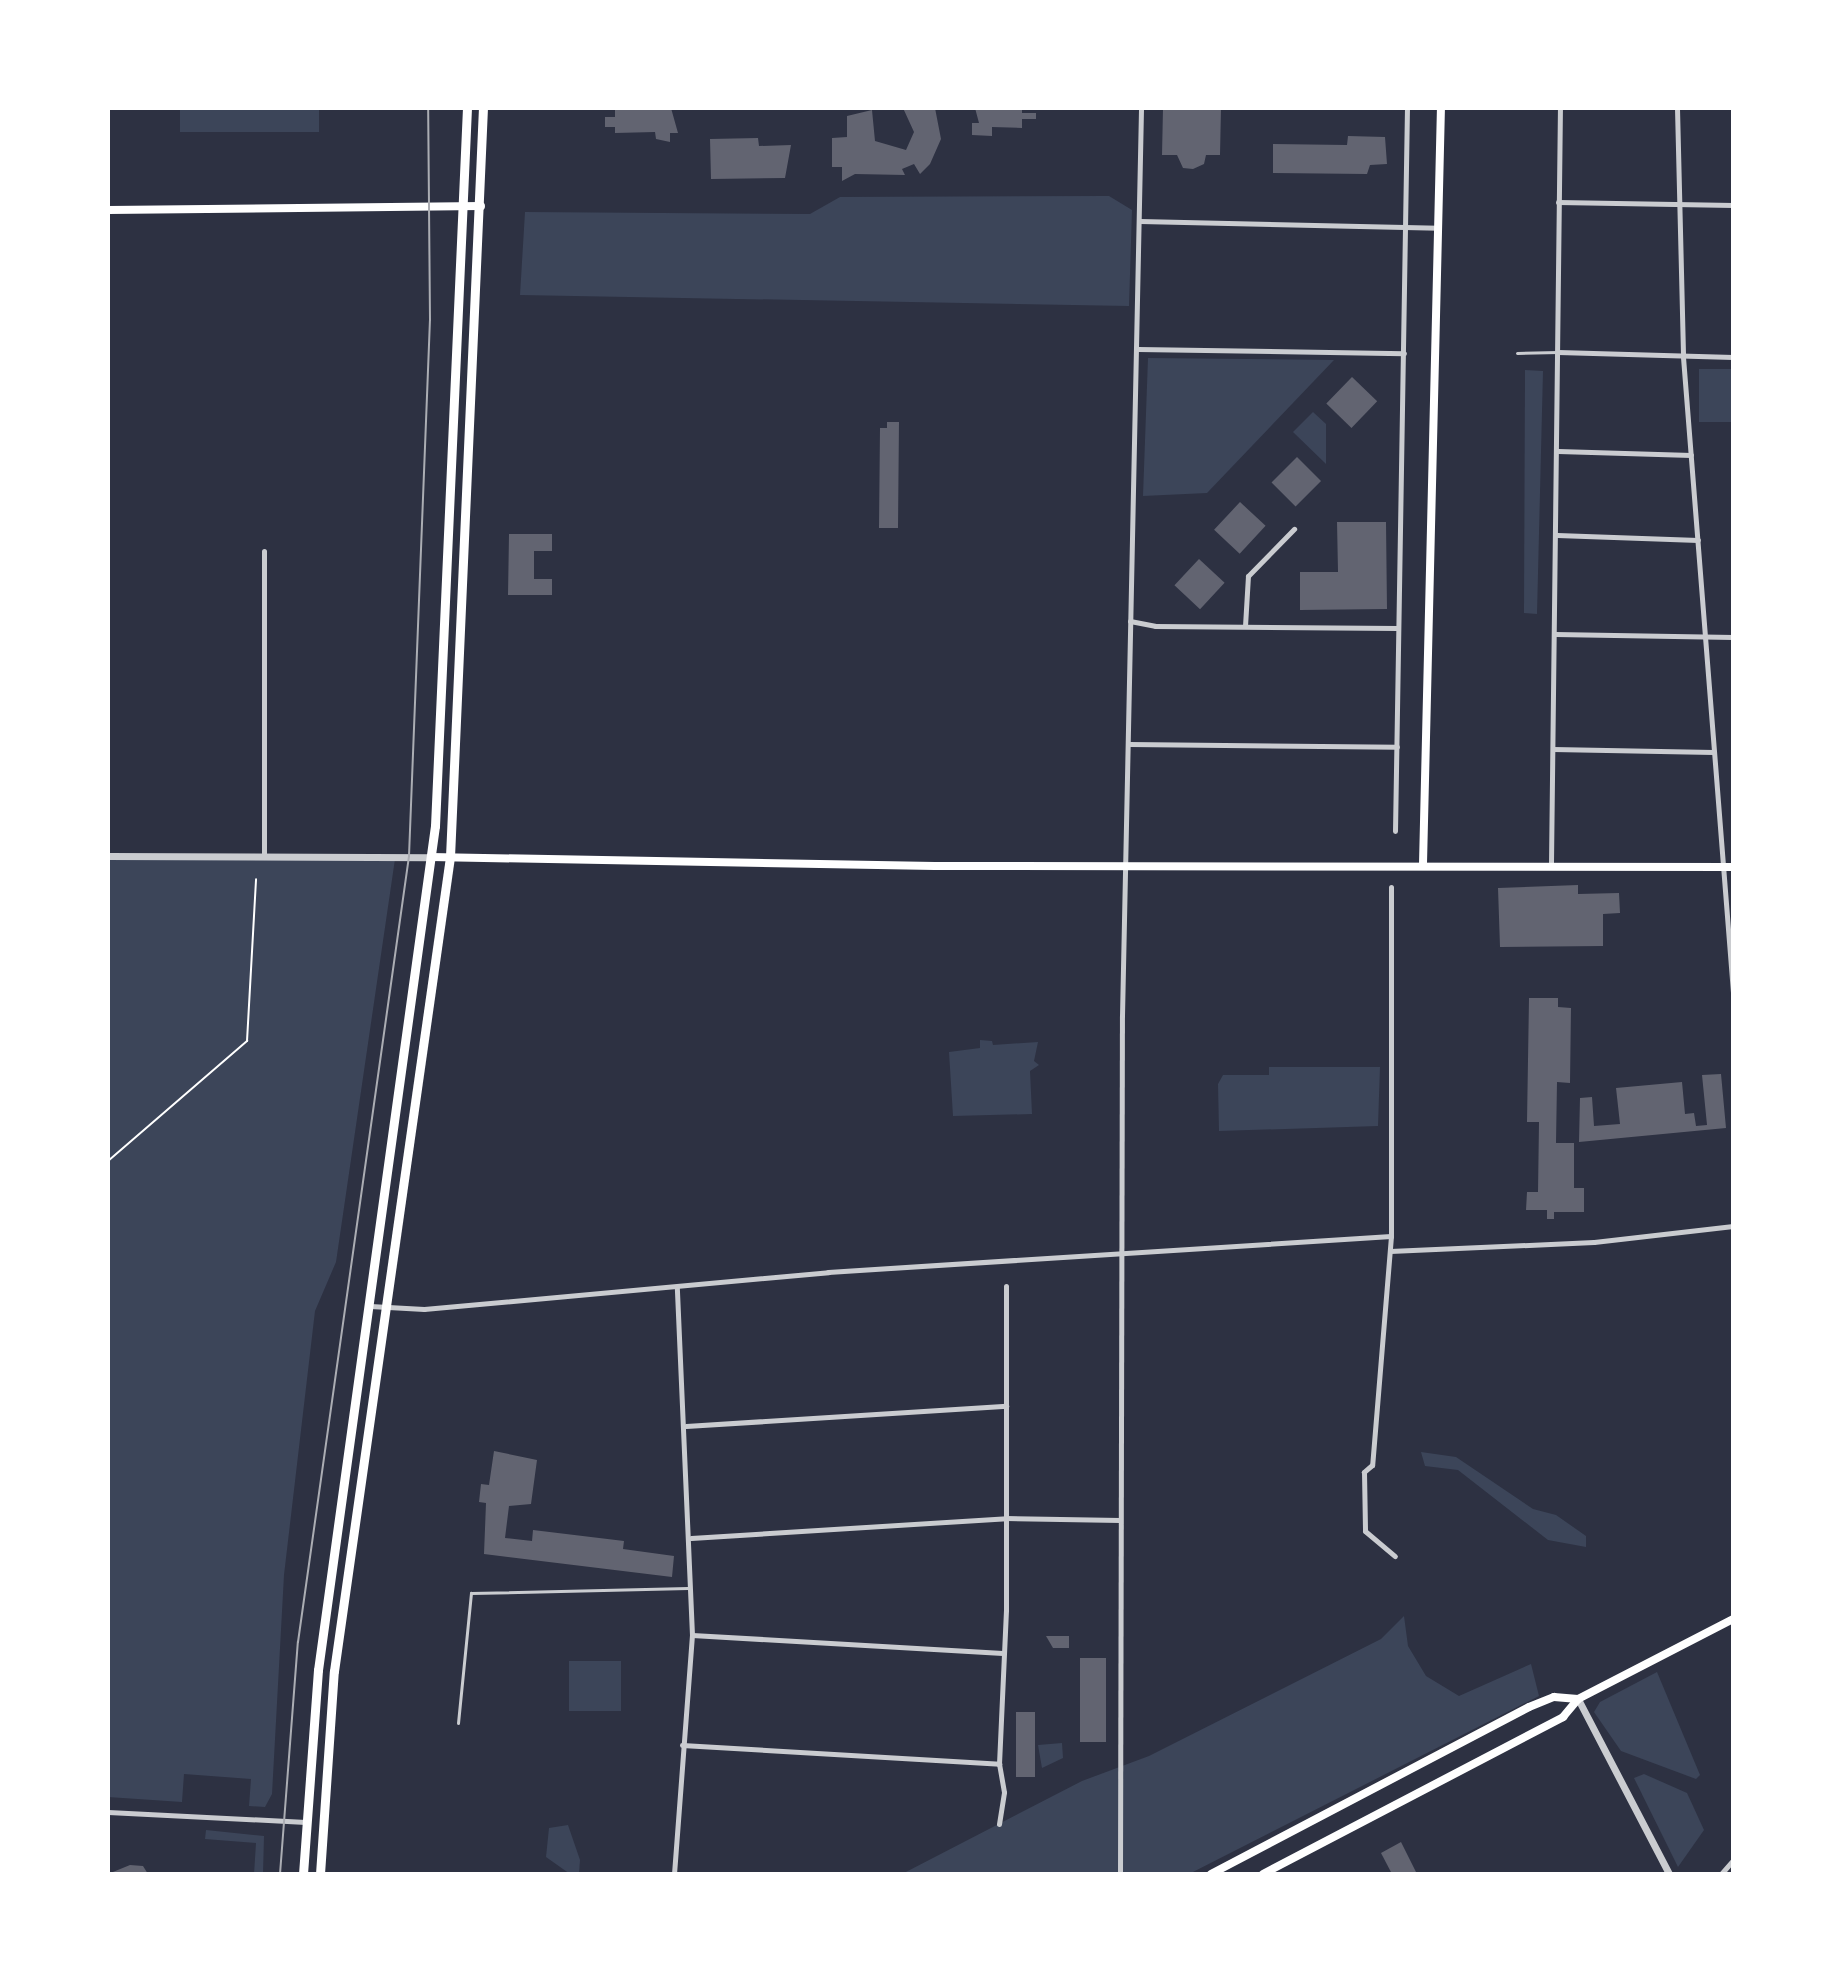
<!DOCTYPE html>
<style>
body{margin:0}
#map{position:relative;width:1841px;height:1982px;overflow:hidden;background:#2d3142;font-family:"Libre Baskerville",serif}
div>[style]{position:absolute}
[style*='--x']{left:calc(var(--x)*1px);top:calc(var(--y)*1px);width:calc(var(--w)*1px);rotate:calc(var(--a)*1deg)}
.green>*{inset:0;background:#3c4559;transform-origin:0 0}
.building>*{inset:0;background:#626471;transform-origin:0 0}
.path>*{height:2px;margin:-1px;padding:0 1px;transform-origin:1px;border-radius:1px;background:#fff}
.service>*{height:3px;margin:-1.5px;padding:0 1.5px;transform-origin:1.5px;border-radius:1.5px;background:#caccd0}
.minor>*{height:5px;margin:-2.5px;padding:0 2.5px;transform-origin:2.5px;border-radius:2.5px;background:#caccd0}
.tertiary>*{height:7px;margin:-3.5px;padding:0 3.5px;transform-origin:3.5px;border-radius:3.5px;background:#caccd0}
.secondary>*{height:8px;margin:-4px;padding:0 4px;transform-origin:4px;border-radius:4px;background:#fff}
.primary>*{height:9px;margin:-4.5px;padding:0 4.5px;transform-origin:4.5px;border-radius:4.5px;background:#fff}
.tram>*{height:2px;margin:-1px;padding:0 1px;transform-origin:1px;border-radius:1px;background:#abadb3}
span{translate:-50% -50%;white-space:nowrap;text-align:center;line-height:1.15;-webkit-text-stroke:6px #fff;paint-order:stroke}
.frame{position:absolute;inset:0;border:110px solid #fff;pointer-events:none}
</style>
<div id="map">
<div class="green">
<div style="left:180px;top:108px;width:139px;height:24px"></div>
<div style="clip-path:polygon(1109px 196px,1132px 210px,1129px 306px,520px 295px,525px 212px,810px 214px,840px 197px)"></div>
<div style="clip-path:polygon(1148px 358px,1334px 360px,1207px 493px,1143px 496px)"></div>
<div style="left:1699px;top:369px;width:34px;height:53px"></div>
<div style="clip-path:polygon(1525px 370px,1543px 371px,1537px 614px,1524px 613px)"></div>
<div style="clip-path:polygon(1313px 412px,1326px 424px,1326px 464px,1293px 432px)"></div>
<div style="clip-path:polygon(108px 856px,395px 859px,336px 1262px,315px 1311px,284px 1575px,272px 1794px,265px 1807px,249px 1806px,251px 1779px,184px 1774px,182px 1802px,108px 1797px)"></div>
<div style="clip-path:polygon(980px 1040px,992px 1041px,993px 1045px,1038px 1042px,1034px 1061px,1039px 1065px,1030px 1071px,1032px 1114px,953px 1116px,949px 1052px,980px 1048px)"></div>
<div style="clip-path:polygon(1269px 1067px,1380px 1067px,1378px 1126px,1219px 1131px,1218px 1084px,1223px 1075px,1269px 1075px)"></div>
<div style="clip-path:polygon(1421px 1452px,1456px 1457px,1533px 1509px,1556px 1515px,1586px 1536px,1586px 1547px,1548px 1540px,1458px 1470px,1425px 1466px)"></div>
<div style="clip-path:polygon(1404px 1616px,1408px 1646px,1426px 1676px,1459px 1696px,1531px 1664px,1539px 1696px,1189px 1874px,902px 1874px,1082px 1781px,1149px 1756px,1381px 1639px)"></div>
<div style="left:569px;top:1661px;width:52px;height:50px"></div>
<div style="clip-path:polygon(1657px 1672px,1700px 1775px,1696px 1779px,1621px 1751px,1594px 1712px,1600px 1702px)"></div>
<div style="clip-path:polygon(1062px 1743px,1063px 1758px,1042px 1768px,1038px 1745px)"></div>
<div style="clip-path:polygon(1644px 1774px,1687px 1793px,1704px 1830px,1678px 1867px,1634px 1778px)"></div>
<div style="clip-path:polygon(568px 1825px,580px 1860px,579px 1874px,570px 1874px,546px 1857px,549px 1828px)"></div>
<div style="clip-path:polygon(206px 1830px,264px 1836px,263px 1874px,254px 1874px,256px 1843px,205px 1839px)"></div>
</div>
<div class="building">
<div style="clip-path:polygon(671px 108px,678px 133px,670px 133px,670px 142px,656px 139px,655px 132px,615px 133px,615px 127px,605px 127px,605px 117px,615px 117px,615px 110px)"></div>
<div style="clip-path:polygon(903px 108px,935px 108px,941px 139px,930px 164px,920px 174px,914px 164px,902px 169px,905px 175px,855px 174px,842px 181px,842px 167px,832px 167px,832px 138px,847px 137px,847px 116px,872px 110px,875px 141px,906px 150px,914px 132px)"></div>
<div style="clip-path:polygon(975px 108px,1022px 108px,1022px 113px,1036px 113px,1036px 119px,1022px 119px,1022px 128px,992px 127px,992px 136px,972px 135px,972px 123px,979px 123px)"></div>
<div style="clip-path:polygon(1163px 108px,1221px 108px,1220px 155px,1206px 155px,1204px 164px,1193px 169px,1183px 168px,1177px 155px,1162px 155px)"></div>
<div style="clip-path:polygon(1348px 136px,1385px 137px,1387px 164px,1370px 165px,1367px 174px,1273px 173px,1273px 144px,1347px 145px)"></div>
<div style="clip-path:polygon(758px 138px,759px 146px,791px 145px,785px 178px,711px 179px,710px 139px)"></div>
<div style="left:1352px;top:377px;width:35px;height:37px;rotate:44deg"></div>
<div style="clip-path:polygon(887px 422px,899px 422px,898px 528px,879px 528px,880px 428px,887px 428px)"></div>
<div style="left:1297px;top:457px;width:34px;height:36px;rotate:45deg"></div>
<div style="left:1240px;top:502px;width:35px;height:38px;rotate:43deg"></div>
<div style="clip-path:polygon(1337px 522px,1386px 522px,1387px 609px,1300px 610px,1300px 572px,1338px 572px)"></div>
<div style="clip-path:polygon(509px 534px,552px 534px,552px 551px,534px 551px,534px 579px,552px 579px,552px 595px,508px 595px)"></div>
<div style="left:1199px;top:559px;width:35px;height:36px;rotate:43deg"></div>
<div style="clip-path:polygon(1578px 885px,1578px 894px,1619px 893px,1620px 913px,1603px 914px,1603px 946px,1500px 947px,1498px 888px)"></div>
<div style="clip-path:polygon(1529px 998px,1558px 998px,1558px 1007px,1571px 1008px,1570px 1083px,1557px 1082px,1556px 1143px,1574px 1143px,1574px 1188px,1584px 1188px,1584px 1212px,1554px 1212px,1554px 1219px,1547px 1219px,1547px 1210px,1526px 1210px,1527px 1192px,1538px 1192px,1539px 1122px,1527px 1122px)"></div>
<div style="clip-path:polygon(1721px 1074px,1726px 1128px,1579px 1142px,1580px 1098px,1592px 1097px,1594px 1126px,1620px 1124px,1616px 1088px,1682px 1082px,1685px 1114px,1694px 1113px,1696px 1126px,1707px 1125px,1702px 1075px)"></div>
<div style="clip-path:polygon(494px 1451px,537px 1460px,531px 1504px,509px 1506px,505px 1538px,532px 1541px,533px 1530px,624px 1541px,623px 1549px,674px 1556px,672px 1577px,484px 1554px,486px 1503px,479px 1502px,481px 1484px,489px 1485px)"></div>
<div style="clip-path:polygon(1046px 1636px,1069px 1636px,1069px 1648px,1053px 1648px)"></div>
<div style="left:1080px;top:1658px;width:26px;height:84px"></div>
<div style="left:1016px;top:1712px;width:19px;height:65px"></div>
<div style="clip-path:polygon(1401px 1842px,1417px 1874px,1392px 1874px,1381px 1853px)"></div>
<div style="clip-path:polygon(130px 1865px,143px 1866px,148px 1874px,108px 1874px)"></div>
</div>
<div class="path">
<div style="--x:108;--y:1161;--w:184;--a:-40.8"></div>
<div style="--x:247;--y:1041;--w:162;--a:-86.8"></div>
</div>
<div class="service">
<div style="--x:1517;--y:353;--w:41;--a:-1.4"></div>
<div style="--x:458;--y:1723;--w:131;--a:-84.3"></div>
<div style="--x:471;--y:1593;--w:217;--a:-1.3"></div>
</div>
<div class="minor">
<div style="--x:1677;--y:108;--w:249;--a:88.6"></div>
<div style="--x:1683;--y:357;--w:637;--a:85.5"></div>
<div style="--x:1558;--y:202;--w:175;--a:1"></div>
<div style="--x:1140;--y:221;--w:298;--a:1.3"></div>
<div style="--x:1138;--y:349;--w:266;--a:0.9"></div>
<div style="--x:1558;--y:352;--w:175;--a:1.6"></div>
<div style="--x:1558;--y:451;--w:133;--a:1.7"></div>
<div style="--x:1557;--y:535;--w:141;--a:2"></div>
<div style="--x:1130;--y:621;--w:25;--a:11"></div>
<div style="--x:1155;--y:626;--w:243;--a:0.5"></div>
<div style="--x:1245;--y:626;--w:50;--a:-86.6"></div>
<div style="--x:1248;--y:576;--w:66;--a:-45.6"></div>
<div style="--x:1555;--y:634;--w:178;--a:1"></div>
<div style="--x:1129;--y:744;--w:268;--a:0.6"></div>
<div style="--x:1553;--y:749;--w:160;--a:1.1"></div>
<div style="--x:1395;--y:831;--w:723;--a:-89.05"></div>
<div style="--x:264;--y:856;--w:305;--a:-90"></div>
<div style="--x:1551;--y:863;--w:755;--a:-89.32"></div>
<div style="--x:1391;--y:887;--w:349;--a:90"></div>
<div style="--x:1391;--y:1236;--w:230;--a:94.7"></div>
<div style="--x:1372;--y:1465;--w:11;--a:139"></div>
<div style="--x:1364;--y:1472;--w:59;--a:89"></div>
<div style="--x:1365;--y:1531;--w:39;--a:40"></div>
<div style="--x:1390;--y:1251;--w:204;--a:-2.5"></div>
<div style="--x:1594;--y:1242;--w:140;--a:-6.6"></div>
<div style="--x:370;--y:1306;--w:54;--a:3.2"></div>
<div style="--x:424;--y:1309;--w:406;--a:-5.2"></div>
<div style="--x:828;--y:1272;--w:564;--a:-3.66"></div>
<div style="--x:686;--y:1426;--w:321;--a:-3.6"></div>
<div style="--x:691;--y:1538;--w:316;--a:-3.6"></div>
<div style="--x:1006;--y:1518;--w:114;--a:1"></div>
<div style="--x:692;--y:1635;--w:311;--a:3.3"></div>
<div style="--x:682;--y:1745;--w:318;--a:3.4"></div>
<div style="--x:108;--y:1812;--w:198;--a:2.9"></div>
<div style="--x:999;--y:1824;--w:32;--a:-81"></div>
<div style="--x:1004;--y:1792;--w:28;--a:-100"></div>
<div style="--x:999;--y:1764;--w:154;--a:-87.4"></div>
<div style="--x:1006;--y:1610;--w:324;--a:-90"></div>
<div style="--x:674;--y:1874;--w:240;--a:-85.7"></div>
<div style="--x:692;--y:1635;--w:348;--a:-92.5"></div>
<div style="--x:1120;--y:1874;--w:858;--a:-89.87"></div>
<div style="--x:1122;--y:1016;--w:908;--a:-88.8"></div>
<div style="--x:1721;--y:1874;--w:18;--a:-49"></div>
</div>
<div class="tertiary">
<div style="--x:108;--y:856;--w:323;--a:0.2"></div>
<div style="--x:1578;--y:1699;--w:197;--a:62.5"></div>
</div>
<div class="secondary">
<div style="--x:108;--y:210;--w:373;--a:-0.6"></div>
<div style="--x:431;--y:857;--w:504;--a:1.02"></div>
<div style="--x:935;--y:866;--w:798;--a:0.07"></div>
<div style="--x:1423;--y:864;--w:756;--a:-88.64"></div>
<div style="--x:1211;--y:1874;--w:359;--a:-27.7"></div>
<div style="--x:1529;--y:1707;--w:27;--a:-22"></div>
<div style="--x:1554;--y:1697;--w:24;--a:5"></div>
<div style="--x:1263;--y:1874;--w:339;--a:-27.6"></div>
<div style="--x:1563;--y:1717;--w:23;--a:-50"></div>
<div style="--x:1578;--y:1699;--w:174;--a:-27.3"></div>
</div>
<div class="primary">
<div style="--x:303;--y:1874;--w:205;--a:-85.8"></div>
<div style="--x:318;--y:1670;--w:852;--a:-82.11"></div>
<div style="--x:435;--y:826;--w:719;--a:-87.45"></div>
<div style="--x:320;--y:1874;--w:203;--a:-86.1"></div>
<div style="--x:334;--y:1671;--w:822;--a:-81.89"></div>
<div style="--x:450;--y:857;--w:750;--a:-87.48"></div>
</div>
<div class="tram">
<div style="--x:280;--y:1874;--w:233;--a:-85.6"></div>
<div style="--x:298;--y:1642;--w:794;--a:-81.96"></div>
<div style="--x:409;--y:856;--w:536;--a:-87.76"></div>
<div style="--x:430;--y:320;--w:212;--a:-90.5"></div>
</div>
<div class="frame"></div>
</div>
